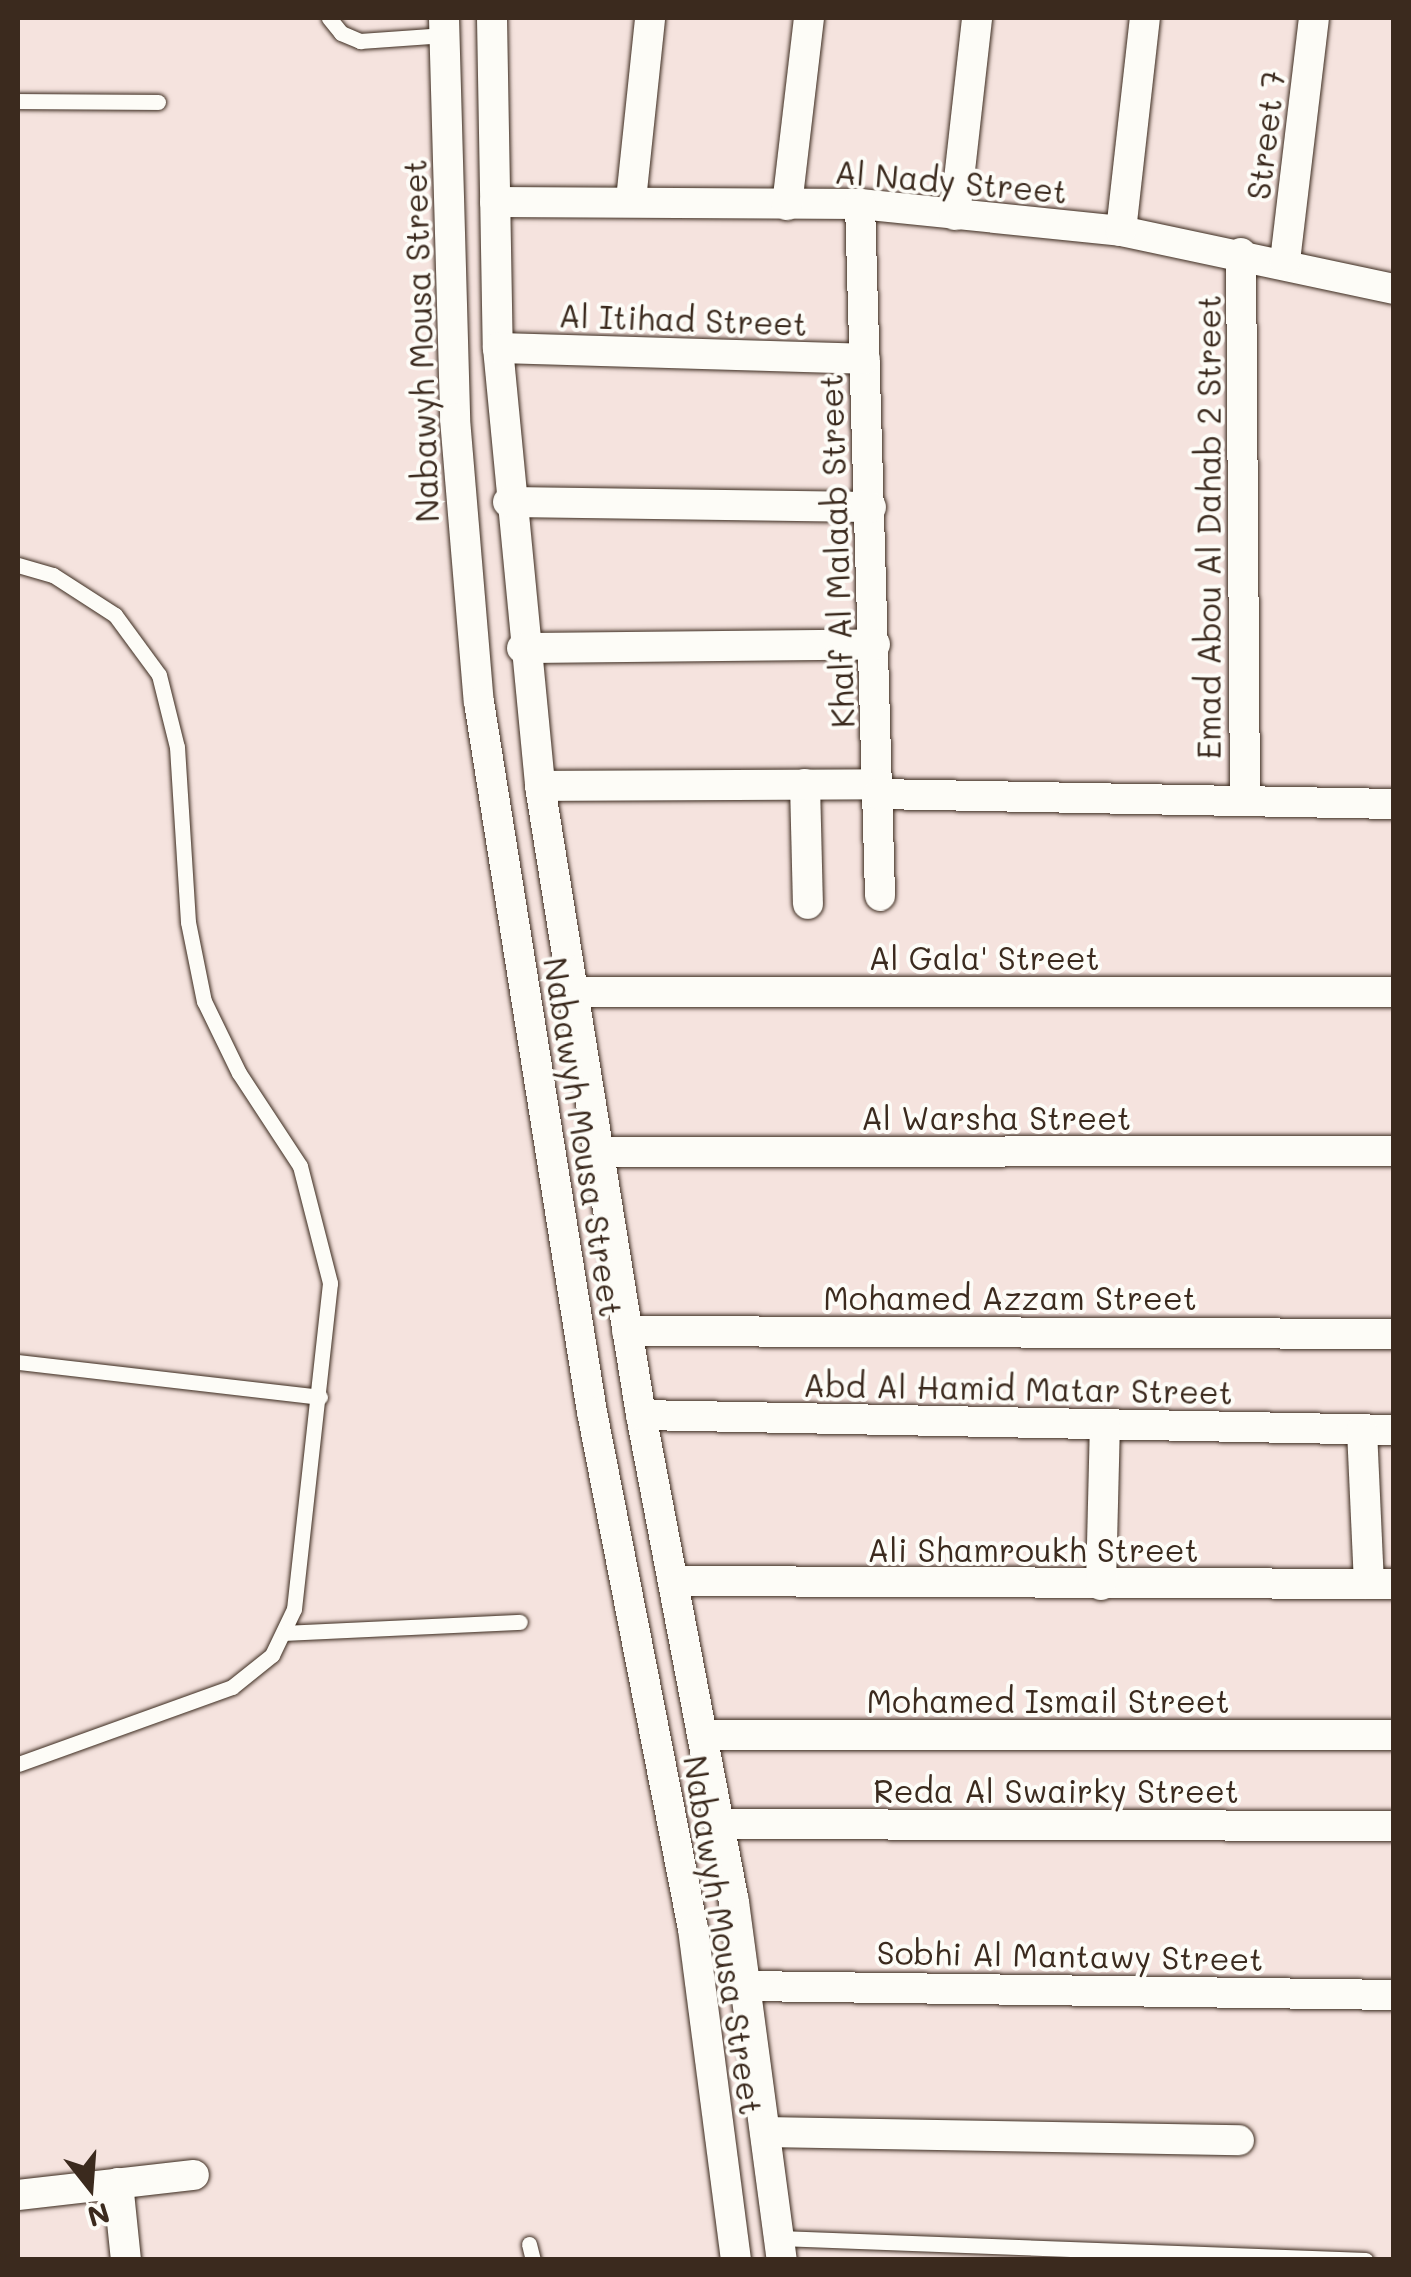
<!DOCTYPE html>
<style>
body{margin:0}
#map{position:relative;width:1411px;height:2277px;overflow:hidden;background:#f5e3de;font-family:Mali,sans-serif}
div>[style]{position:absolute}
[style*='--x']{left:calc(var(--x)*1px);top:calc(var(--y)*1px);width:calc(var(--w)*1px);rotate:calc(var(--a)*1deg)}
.roads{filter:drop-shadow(0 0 2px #3b2a1e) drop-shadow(0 0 2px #3b2a1e)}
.service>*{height:15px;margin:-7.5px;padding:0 7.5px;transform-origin:7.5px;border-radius:7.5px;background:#fdfcf7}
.minor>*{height:30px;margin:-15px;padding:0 15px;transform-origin:15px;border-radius:15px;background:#fdfcf7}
span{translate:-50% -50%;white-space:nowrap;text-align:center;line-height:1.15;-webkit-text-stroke:8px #fdfcf7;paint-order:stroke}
.street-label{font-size:32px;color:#3b2a1e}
.frame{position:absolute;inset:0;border:20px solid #3b2a1e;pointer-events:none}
.north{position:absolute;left:40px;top:2137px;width:100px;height:100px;-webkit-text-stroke:8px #fdfcf7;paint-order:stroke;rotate:163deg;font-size:28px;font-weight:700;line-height:40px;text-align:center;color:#3b2a1e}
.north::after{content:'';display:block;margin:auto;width:35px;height:45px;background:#3b2a1e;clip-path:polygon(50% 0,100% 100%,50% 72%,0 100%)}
</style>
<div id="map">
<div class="roads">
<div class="service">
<div style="--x:329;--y:18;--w:19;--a:51"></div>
<div style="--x:341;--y:33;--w:21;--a:23"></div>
<div style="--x:360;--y:41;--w:85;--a:-4"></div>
<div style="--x:18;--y:101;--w:140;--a:0.4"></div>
<div style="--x:18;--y:565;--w:36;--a:16"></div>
<div style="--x:53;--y:575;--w:74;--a:32.8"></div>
<div style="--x:115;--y:615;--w:74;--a:53.7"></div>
<div style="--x:159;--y:675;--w:74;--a:76"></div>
<div style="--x:177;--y:747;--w:175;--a:86.4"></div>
<div style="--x:188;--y:922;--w:81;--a:78.6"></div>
<div style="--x:204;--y:1001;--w:80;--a:64.1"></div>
<div style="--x:239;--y:1073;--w:111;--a:56.7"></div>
<div style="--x:300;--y:1166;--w:121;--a:75.6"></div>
<div style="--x:330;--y:1283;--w:328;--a:96.3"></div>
<div style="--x:294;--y:1609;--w:51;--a:115.6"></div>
<div style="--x:272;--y:1655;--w:51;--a:141.3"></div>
<div style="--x:232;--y:1687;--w:227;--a:160.2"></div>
<div style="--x:18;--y:1362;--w:304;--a:6.6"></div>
<div style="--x:285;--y:1633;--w:235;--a:-2.7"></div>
<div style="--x:779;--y:2238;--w:587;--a:2.15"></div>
<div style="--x:529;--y:2244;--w:16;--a:76"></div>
</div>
<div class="minor">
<div style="--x:444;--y:18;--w:401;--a:88.4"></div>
<div style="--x:455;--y:419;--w:284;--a:85.2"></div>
<div style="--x:479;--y:702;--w:719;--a:80.96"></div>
<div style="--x:592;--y:1412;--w:527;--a:78.95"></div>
<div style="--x:693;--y:1929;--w:334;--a:82.6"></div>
<div style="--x:492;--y:18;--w:330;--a:89"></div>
<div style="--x:498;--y:348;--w:440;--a:84.5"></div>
<div style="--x:540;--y:786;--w:637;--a:80.88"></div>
<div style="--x:641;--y:1415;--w:496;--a:79.2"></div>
<div style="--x:734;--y:1902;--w:361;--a:82.4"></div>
<div style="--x:631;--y:200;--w:183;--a:-84"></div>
<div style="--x:495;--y:202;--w:365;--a:0.3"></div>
<div style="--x:860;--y:204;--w:262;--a:5.9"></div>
<div style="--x:1121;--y:231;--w:279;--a:12"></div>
<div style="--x:860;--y:204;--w:692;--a:88.34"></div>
<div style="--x:787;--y:205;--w:188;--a:-83.3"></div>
<div style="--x:955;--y:215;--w:198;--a:-83.6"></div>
<div style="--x:1121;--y:231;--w:214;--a:-83.6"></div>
<div style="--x:1241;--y:253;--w:548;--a:89.58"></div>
<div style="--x:1285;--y:261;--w:245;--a:-83.2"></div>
<div style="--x:498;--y:348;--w:367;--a:1.7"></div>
<div style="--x:508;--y:502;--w:363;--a:0.8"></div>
<div style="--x:522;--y:648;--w:353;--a:-0.6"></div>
<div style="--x:805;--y:784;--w:120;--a:88.6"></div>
<div style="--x:540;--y:786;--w:338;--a:-0.3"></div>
<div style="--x:878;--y:794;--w:516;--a:1.11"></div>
<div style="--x:574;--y:992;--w:820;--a:0"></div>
<div style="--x:598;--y:1152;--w:796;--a:-0.07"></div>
<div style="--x:627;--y:1331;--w:767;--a:0.22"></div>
<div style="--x:641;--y:1415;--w:753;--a:1.14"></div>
<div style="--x:1362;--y:1430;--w:154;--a:87.4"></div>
<div style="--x:673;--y:1581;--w:721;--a:0.24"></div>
<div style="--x:1101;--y:1585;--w:160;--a:-88.6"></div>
<div style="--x:702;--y:1735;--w:692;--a:0"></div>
<div style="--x:719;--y:1824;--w:675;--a:0.17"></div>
<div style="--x:745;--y:1986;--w:649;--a:0.79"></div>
<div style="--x:765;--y:2132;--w:474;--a:1"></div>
<div style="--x:118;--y:2183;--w:77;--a:84.1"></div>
<div style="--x:18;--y:2195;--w:177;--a:-6.5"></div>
</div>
</div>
<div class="street-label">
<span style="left:1265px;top:135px;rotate:-83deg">Street 7</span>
<span style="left:951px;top:181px;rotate:5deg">Al Nady Street</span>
<span style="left:683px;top:319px;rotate:2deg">Al Itihad Street</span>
<span style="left:420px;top:341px;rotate:-92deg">Nabawyh Mousa Street</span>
<span style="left:1208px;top:527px;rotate:-90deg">Emad Abou Al Dahab 2 Street</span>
<span style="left:836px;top:551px;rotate:-92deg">Khalf Al Malaab Street</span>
<span style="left:984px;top:957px">Al Gala' Street</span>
<span style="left:996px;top:1117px">Al Warsha Street</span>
<span style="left:584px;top:1137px;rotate:81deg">Nabawyh Mousa Street</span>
<span style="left:1010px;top:1297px">Mohamed Azzam Street</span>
<span style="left:1018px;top:1388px;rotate:1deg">Abd Al Hamid Matar Street</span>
<span style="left:1033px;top:1549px">Ali Shamroukh Street</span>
<span style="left:1048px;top:1700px">Mohamed Ismail Street</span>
<span style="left:1056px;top:1790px">Reda Al Swairky Street</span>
<span style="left:724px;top:1935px;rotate:81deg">Nabawyh Mousa Street</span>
<span style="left:1070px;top:1955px;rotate:1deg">Sobhi Al Mantawy Street</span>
</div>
<div class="frame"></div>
<div class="north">N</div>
</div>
